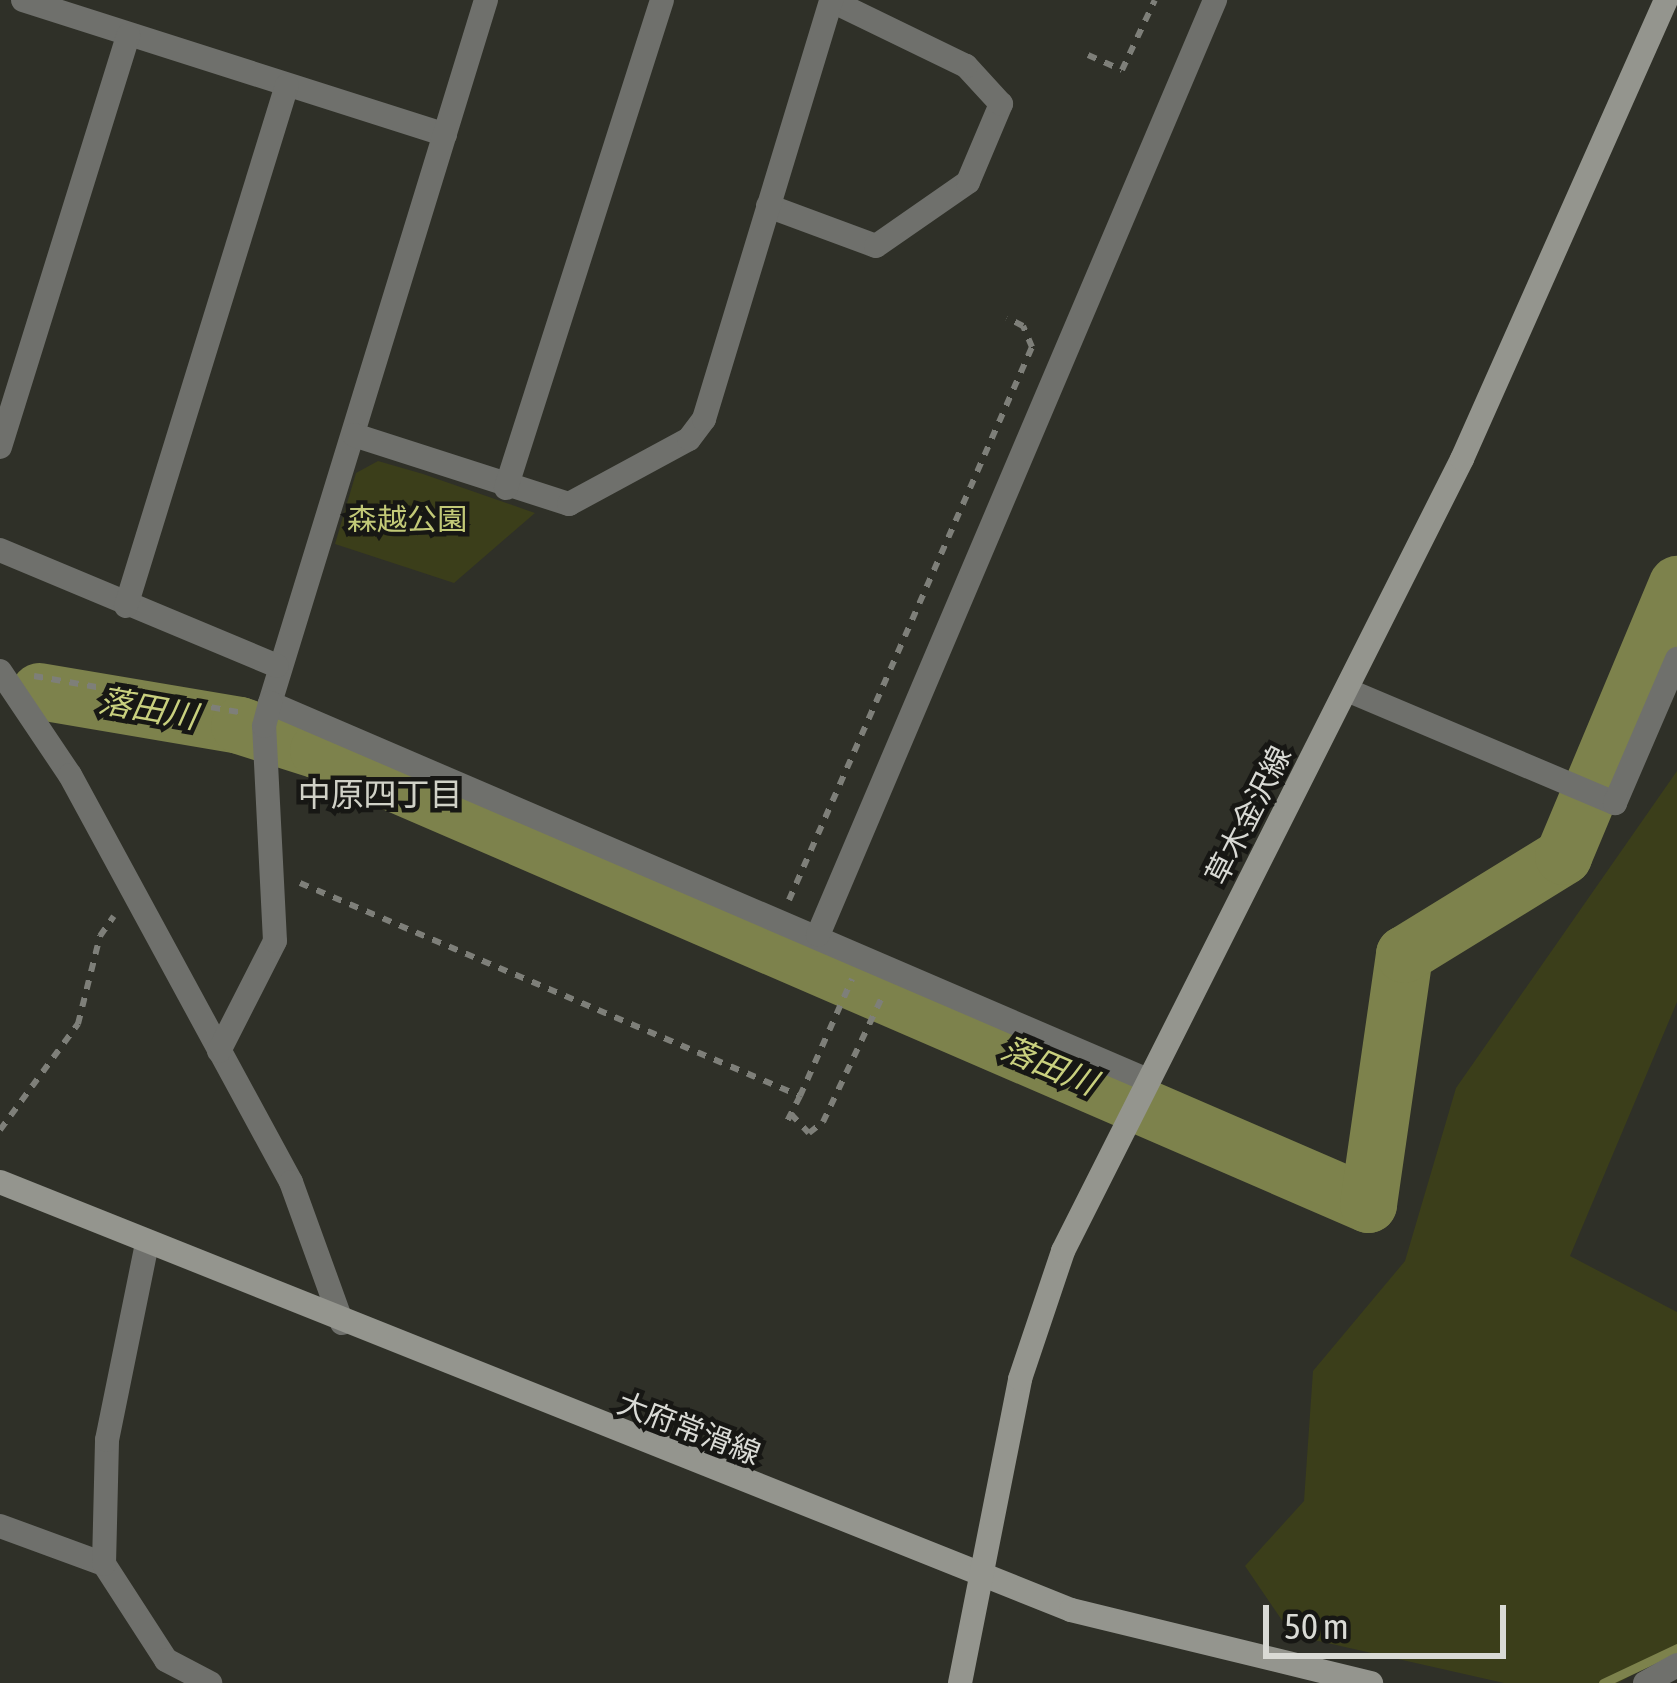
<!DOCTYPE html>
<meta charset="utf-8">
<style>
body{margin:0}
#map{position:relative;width:1677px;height:1683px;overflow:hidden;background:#2f3028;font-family:"Asap Condensed","Noto Sans JP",sans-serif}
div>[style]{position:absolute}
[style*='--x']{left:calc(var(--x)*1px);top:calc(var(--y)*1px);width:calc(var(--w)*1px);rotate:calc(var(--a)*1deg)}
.green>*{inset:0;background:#3b3e1a}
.stream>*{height:9px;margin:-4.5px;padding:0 4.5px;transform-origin:4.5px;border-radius:4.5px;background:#7d824c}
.river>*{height:57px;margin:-28.5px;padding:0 28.5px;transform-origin:28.5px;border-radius:28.5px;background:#7d824c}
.path>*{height:6px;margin-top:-3px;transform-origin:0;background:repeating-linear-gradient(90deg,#7e7f79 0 9px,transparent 0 18px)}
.street>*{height:24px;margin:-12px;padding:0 12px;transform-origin:12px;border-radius:12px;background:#6f706c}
.secondary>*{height:24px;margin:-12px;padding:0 12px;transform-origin:12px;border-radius:12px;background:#94958e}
span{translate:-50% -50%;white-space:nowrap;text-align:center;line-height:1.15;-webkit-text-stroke:9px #171714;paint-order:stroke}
.park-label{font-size:30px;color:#c2c977}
.street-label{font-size:30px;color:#d9dad5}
.water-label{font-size:33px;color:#c9d07e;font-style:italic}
.neighbourhood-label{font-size:33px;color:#d0d1c7}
.scale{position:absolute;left:1263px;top:1605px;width:243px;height:54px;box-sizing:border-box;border:6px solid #d9dad5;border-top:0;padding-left:15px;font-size:36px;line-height:42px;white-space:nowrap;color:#d9dad5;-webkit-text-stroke:9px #171714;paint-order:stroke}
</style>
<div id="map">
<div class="green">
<div style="clip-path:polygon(378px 461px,423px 474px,535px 513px,454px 583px,335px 544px,356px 473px)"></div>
<div style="clip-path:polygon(1677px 771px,1677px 1002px,1570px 1256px,1677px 1312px,1677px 1649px,1618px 1683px,1504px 1683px,1292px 1635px,1245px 1566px,1304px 1501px,1313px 1371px,1405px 1261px,1456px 1088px)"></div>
</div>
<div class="stream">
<div style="--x:1603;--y:1683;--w:82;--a:-25.3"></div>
</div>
<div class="river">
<div style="--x:39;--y:691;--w:203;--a:9.6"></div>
<div style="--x:239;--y:725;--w:83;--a:17.6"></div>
<div style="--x:318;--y:750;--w:1144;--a:23.38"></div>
<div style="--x:1368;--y:1204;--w:253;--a:-81.8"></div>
<div style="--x:1404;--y:954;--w:187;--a:-31.6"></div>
<div style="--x:1563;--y:856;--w:295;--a:-67.3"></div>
</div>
<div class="path">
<div style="--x:1088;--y:55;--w:37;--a:24"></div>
<div style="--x:1122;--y:70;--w:77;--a:-64.8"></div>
<div style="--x:34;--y:676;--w:208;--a:10"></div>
<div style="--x:300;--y:883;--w:543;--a:23.07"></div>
<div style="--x:800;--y:1096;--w:35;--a:117"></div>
<div style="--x:789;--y:900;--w:604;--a:-66.28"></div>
<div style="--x:1032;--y:347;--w:23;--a:-113"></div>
<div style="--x:1023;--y:326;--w:18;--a:-153"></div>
<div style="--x:800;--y:1096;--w:128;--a:-66"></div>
<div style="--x:791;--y:1114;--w:26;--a:47"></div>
<div style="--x:809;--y:1133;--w:18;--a:-38"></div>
<div style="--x:823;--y:1122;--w:138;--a:-64.7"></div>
<div style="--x:0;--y:1130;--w:132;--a:-53.7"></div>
<div style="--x:78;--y:1024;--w:91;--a:-76"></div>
<div style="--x:100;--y:936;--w:24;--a:-55"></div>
</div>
<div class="street">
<div style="--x:23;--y:0;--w:443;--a:17.7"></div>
<div style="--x:486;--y:0;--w:735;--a:107.08"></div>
<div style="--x:270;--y:703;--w:952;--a:23.25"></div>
<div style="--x:768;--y:206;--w:115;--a:20.3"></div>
<div style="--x:876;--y:246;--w:112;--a:-34.8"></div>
<div style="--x:968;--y:182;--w:85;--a:-67.1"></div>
<div style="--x:1001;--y:104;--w:52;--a:-132.6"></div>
<div style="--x:966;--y:66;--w:149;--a:-154.1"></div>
<div style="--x:354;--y:435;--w:226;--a:17.8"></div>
<div style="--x:569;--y:504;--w:136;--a:-28.4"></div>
<div style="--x:689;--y:439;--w:25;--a:-53"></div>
<div style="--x:704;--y:419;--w:438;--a:-73.1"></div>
<div style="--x:0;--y:447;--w:431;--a:-72.7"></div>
<div style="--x:506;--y:488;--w:512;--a:-72.27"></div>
<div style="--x:0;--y:550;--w:300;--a:22.7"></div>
<div style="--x:126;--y:606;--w:545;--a:-72.83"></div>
<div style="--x:0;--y:671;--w:125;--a:56.1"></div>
<div style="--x:70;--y:775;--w:463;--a:61.5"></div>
<div style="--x:291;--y:1182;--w:150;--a:70.1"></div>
<div style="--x:1347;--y:690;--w:291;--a:22.9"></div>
<div style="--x:1615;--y:803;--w:157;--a:-66.7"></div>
<div style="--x:818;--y:935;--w:1016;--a:-66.99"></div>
<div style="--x:219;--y:1051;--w:123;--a:-63"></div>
<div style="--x:275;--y:941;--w:215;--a:-92.9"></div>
<div style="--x:264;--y:726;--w:24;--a:-75"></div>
<div style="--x:0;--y:1526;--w:111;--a:20.1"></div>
<div style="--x:104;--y:1564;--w:114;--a:57.1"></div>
<div style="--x:166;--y:1660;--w:50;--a:27.6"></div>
<div style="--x:104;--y:1564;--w:124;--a:-88.6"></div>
<div style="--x:107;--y:1440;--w:201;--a:-78.5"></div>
<div style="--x:1645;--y:1683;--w:37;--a:-29"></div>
</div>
<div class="secondary">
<div style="--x:0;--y:1182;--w:1153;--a:21.78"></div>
<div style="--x:1071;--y:1610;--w:309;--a:13.7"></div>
<div style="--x:960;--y:1683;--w:310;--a:-78.8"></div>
<div style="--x:1020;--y:1379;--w:135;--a:-71.4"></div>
<div style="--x:1063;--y:1251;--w:887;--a:-63.26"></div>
<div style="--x:1462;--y:459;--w:502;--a:-66.04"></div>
</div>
<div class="park-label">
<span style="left:407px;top:519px">森越公園</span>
</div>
<div class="street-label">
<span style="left:1248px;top:815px;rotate:-63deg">草木金沢線</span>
<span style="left:689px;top:1428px;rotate:21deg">大府常滑線</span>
</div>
<div class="water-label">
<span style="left:148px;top:709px;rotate:10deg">落田川</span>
<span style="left:1049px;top:1066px;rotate:23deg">落田川</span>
</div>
<div class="neighbourhood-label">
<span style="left:380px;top:795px">中原四丁目</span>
</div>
<div class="scale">50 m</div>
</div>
